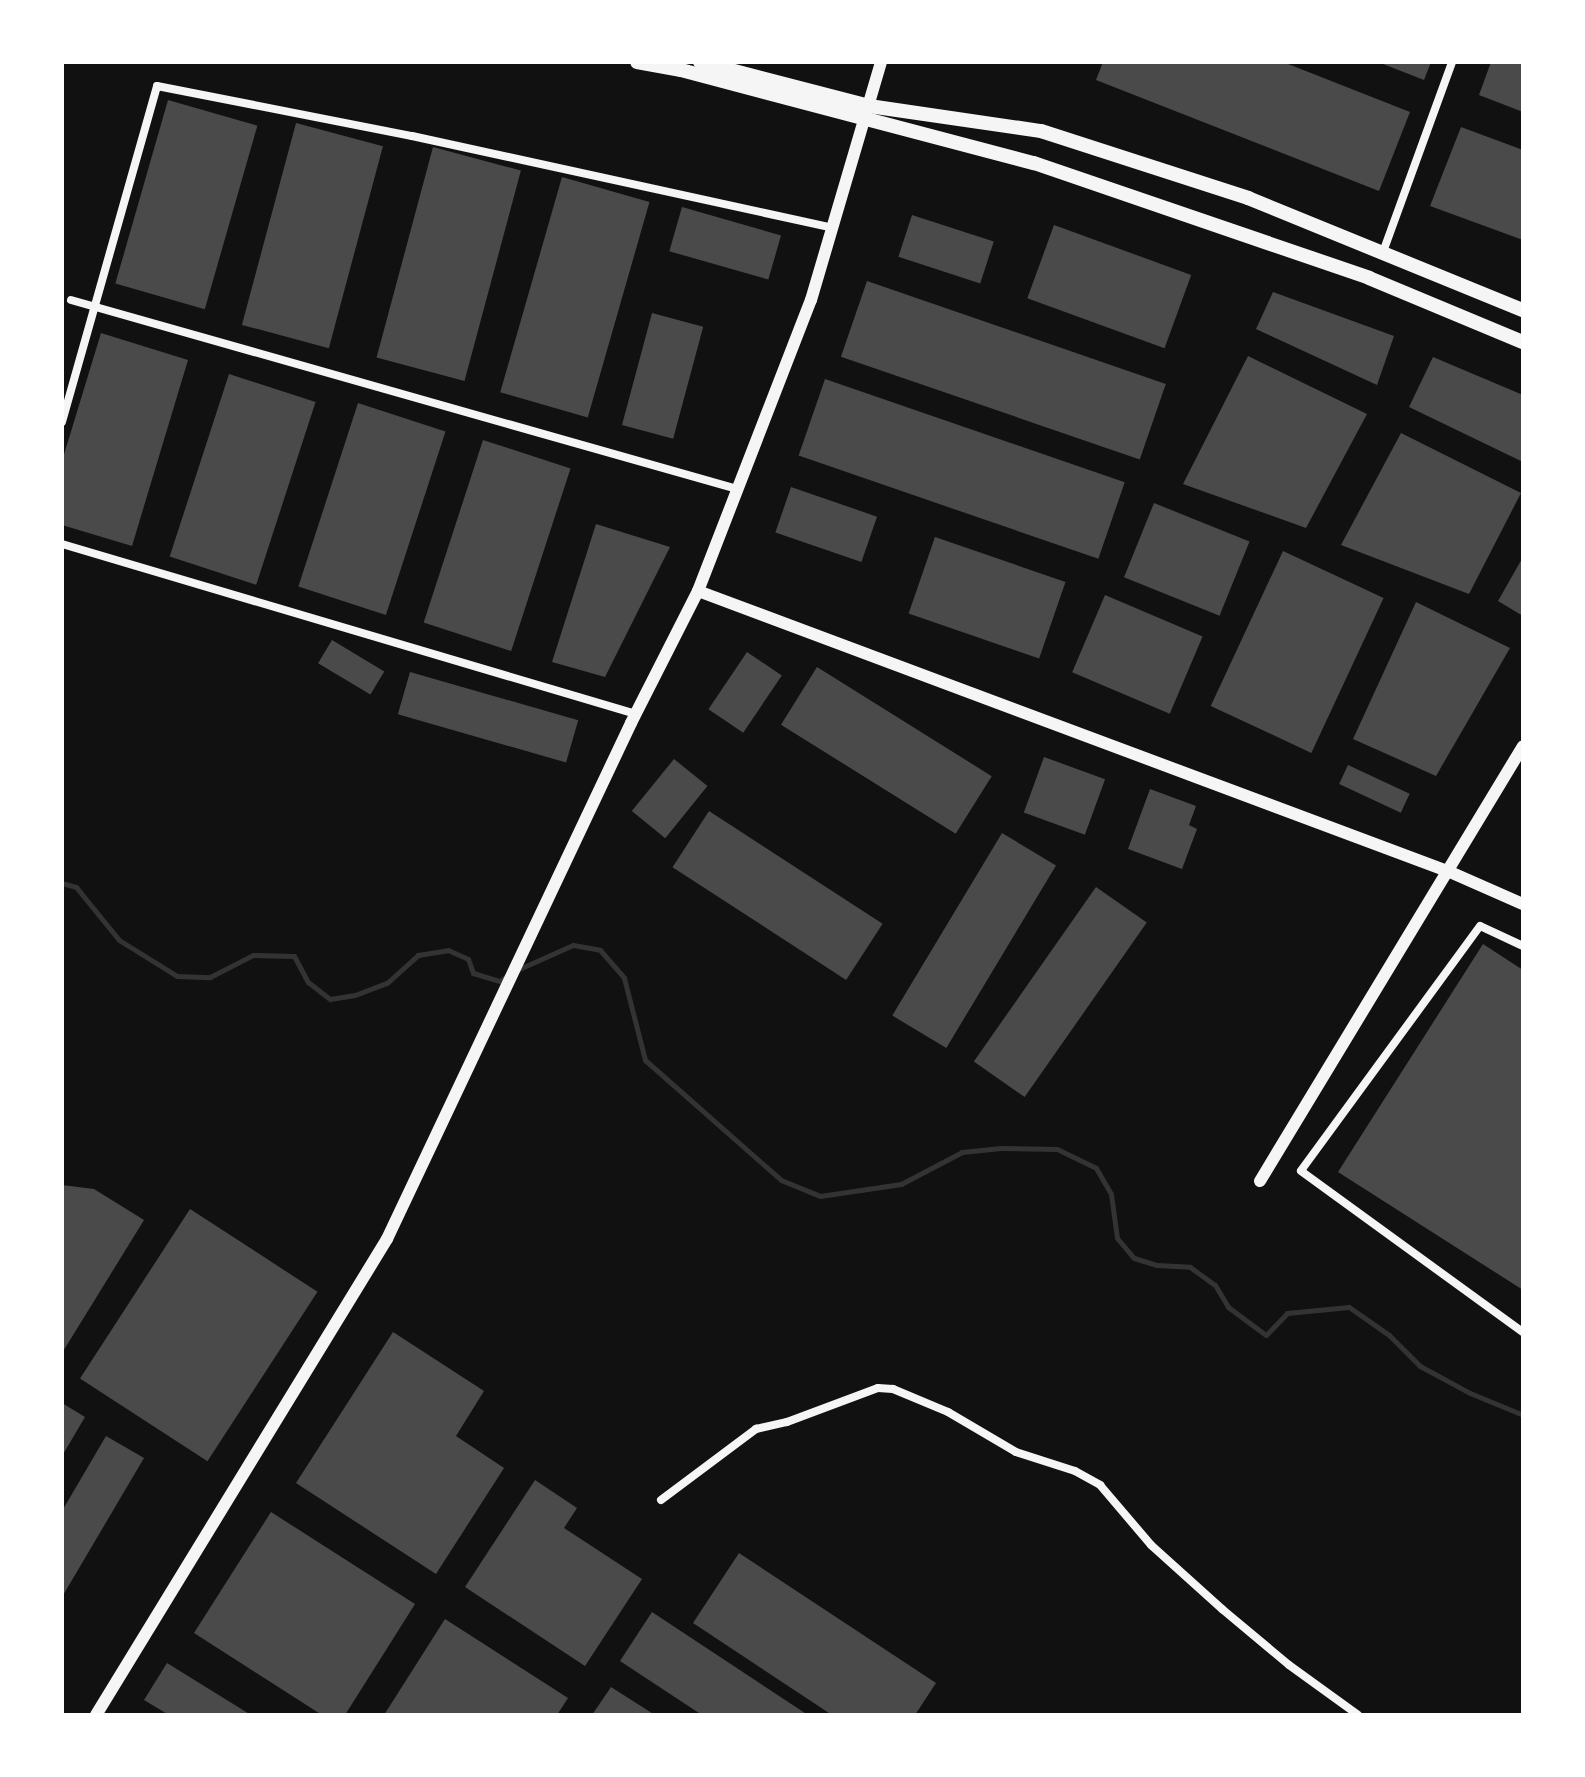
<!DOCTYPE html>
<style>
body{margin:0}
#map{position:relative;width:1585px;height:1777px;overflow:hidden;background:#111;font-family:"Noto Sans",sans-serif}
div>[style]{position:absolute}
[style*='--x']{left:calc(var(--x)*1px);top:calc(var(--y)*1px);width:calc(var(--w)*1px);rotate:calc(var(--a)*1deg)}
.stream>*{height:5px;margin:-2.5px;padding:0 2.5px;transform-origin:2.5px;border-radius:2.5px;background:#333}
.building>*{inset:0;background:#4a4a4a;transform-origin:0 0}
.minor>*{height:8px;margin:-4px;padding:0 4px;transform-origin:4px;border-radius:4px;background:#f5f5f5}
.tertiary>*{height:12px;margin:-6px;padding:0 6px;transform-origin:6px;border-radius:6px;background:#f5f5f5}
.secondary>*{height:14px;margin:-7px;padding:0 7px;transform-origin:7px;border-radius:7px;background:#f5f5f5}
span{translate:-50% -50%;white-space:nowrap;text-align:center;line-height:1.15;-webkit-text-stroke:7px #fff;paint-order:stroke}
.frame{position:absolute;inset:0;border:64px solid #fff;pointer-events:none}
</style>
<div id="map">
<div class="stream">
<div style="--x:62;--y:883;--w:15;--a:16"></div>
<div style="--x:76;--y:887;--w:68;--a:50.9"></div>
<div style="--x:119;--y:940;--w:68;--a:31.8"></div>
<div style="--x:177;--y:976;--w:33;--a:2"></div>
<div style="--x:210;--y:977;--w:48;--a:-27.1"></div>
<div style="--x:253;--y:955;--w:41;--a:1.4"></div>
<div style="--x:294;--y:956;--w:30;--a:62"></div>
<div style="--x:308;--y:982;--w:28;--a:38"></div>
<div style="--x:330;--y:999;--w:25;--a:-9"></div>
<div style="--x:355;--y:995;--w:34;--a:-21"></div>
<div style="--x:387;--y:983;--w:42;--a:-42.1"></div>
<div style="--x:418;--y:955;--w:30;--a:-9"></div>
<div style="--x:448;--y:950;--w:22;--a:24"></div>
<div style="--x:468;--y:959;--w:15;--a:70"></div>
<div style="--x:473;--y:973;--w:28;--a:17"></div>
<div style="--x:500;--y:981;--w:9;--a:-36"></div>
<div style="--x:519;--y:969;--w:59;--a:-24"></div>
<div style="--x:573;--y:945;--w:27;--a:10"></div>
<div style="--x:600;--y:950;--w:37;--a:49"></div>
<div style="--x:624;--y:978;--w:85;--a:75.6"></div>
<div style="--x:645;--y:1060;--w:181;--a:41.4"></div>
<div style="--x:781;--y:1180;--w:42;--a:22.3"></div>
<div style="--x:820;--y:1196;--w:82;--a:-8.4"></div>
<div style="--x:901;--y:1184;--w:69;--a:-27.7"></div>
<div style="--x:962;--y:1152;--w:39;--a:-6"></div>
<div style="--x:1001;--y:1148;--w:56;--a:1"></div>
<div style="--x:1057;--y:1149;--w:43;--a:26"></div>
<div style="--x:1096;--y:1168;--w:30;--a:60"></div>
<div style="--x:1111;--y:1194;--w:44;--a:82.2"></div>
<div style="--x:1117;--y:1238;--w:26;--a:50"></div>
<div style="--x:1134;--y:1258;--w:24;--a:17"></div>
<div style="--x:1157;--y:1265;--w:33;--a:3"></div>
<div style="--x:1190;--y:1267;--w:31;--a:36"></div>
<div style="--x:1215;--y:1285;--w:26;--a:59"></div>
<div style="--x:1228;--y:1307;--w:47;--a:36.4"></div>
<div style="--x:1266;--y:1335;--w:30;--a:-46"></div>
<div style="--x:1287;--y:1313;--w:62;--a:-5.5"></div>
<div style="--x:1349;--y:1307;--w:49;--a:35"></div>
<div style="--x:1389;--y:1335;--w:44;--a:45"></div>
<div style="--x:1420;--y:1366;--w:57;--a:28.4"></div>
<div style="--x:1470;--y:1393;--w:57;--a:22.5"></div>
</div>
<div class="building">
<div style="clip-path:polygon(1103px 62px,1283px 62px,1410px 112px,1379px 191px,1096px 80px)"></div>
<div style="clip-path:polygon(1378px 62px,1431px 62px,1424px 80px)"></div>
<div style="clip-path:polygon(1491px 62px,1523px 62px,1523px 112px,1479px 95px)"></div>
<div style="left:168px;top:100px;width:93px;height:191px;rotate:16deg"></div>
<div style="left:296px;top:123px;width:90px;height:209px;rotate:15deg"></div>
<div style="clip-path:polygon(1461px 127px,1523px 150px,1523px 240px,1430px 206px)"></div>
<div style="left:433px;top:147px;width:91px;height:218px;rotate:15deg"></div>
<div style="left:562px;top:177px;width:91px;height:224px;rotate:16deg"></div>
<div style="left:682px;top:207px;width:103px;height:46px;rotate:16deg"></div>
<div style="left:912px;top:215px;width:86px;height:44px;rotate:18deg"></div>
<div style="left:1054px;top:225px;width:146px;height:78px;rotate:20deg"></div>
<div style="left:867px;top:281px;width:316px;height:80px;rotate:19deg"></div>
<div style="clip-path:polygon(1273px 292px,1394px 336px,1377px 385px,1256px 329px)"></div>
<div style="left:652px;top:313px;width:53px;height:116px;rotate:15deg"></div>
<div style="clip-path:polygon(101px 333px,188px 360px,132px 546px,62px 525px,62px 461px)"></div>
<div style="clip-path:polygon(1248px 356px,1367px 414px,1306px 528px,1183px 484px)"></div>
<div style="clip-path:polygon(1433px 357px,1523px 395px,1523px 462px,1409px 407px)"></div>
<div style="left:229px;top:374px;width:91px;height:192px;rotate:18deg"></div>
<div style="left:825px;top:379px;width:317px;height:81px;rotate:19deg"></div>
<div style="left:358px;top:403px;width:92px;height:193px;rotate:18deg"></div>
<div style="clip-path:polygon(1401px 433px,1521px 493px,1469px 594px,1341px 545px)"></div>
<div style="left:483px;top:440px;width:92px;height:192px;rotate:18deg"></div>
<div style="left:791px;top:487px;width:91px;height:48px;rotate:19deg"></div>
<div style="left:1154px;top:503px;width:103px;height:80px;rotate:22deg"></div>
<div style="clip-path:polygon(596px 524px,670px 547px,605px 677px,552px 662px)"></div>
<div style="left:935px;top:537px;width:138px;height:81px;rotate:19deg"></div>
<div style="left:1283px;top:551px;width:111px;height:171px;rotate:25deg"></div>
<div style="clip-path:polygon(1523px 557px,1523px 616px,1498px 601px)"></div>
<div style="left:1105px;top:595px;width:106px;height:84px;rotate:23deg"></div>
<div style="clip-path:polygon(1416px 602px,1510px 648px,1436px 776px,1353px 739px)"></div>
<div style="left:332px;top:640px;width:61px;height:27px;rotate:31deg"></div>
<div style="left:747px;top:652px;width:42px;height:69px;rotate:34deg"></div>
<div style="left:817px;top:667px;width:206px;height:68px;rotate:32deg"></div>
<div style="left:410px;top:672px;width:175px;height:44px;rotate:16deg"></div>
<div style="left:1044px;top:757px;width:65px;height:59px;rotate:20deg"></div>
<div style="left:674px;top:759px;width:43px;height:67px;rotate:39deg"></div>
<div style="left:1348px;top:765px;width:68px;height:21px;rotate:25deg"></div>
<div style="clip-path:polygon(1150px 789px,1196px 806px,1189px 825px,1197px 829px,1182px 869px,1128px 849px)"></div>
<div style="left:709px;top:811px;width:207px;height:67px;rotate:33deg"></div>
<div style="left:1002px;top:833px;width:63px;height:213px;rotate:31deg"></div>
<div style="left:1096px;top:887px;width:62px;height:213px;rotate:35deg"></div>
<div style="clip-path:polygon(1483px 944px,1523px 970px,1523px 1290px,1338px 1172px)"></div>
<div style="clip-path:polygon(62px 1185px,94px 1189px,144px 1220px,62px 1353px)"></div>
<div style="left:190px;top:1209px;width:152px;height:202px;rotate:33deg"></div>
<div style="clip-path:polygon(393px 1332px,484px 1391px,456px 1436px,504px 1468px,436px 1574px,296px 1483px)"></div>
<div style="clip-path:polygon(62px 1403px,85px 1417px,62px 1456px)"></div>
<div style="clip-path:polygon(106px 1436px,144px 1458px,62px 1597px,62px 1511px)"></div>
<div style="clip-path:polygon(535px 1480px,577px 1508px,564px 1528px,642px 1579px,585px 1666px,465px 1587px)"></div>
<div style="clip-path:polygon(271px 1512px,415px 1604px,345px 1715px,322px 1715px,194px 1633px)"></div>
<div style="clip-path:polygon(739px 1553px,936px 1683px,915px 1715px,832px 1715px,693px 1623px)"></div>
<div style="clip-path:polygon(652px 1612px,808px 1715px,702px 1715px,620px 1661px)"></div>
<div style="clip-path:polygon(445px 1619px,568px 1698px,557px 1715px,384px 1715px)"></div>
<div style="clip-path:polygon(167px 1663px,251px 1715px,169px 1715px,144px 1700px)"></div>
<div style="clip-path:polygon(611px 1687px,655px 1715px,592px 1715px)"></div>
</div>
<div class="minor">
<div style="--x:1383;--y:252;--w:202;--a:-70"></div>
<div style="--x:71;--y:300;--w:692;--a:15.84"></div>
<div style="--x:62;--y:422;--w:349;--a:-74.2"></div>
<div style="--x:157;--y:86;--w:260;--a:11.1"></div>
<div style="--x:412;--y:136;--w:431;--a:12.3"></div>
<div style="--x:62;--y:544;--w:599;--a:16.5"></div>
<div style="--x:1523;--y:946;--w:47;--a:-155.1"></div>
<div style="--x:1480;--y:926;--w:303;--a:126.2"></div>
<div style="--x:1301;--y:1171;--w:274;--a:36"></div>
<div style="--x:661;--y:1500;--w:119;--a:-36.8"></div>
<div style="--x:756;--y:1429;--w:32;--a:-13"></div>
<div style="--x:787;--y:1422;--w:97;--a:-20.5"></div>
<div style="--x:878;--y:1388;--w:15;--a:4"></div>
<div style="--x:893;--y:1389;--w:60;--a:22.7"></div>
<div style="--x:948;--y:1412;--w:79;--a:30.5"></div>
<div style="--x:1016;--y:1452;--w:62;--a:17.9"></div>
<div style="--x:1075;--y:1471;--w:29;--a:29"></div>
<div style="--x:1100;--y:1485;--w:79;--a:49.6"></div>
<div style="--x:1151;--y:1545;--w:96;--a:42"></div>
<div style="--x:1222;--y:1609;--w:87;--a:39.9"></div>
<div style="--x:1289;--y:1665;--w:85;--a:35.9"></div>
</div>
<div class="tertiary">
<div style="--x:698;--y:591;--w:803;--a:20.49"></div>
<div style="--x:1450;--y:872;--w:80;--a:23.7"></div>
<div style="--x:1260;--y:1181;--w:508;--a:-58.84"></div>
<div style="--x:96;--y:1715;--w:558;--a:-58.56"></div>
<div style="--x:387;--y:1239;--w:571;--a:-64.69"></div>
<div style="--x:631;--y:723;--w:148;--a:-63.1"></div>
<div style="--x:698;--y:591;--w:312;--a:-68.8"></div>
<div style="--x:811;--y:300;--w:248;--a:-73.6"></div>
</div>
<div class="secondary">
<div style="--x:637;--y:62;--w:45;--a:10.3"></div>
<div style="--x:681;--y:70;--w:365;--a:14.8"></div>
<div style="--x:1034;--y:163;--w:354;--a:18.9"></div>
<div style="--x:1369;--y:278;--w:167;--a:22.6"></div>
<div style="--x:700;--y:62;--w:175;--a:14.6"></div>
<div style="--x:869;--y:106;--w:174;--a:8.3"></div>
<div style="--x:1041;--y:131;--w:218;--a:17.9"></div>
<div style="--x:1248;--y:198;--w:297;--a:22.2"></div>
</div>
<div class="frame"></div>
</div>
